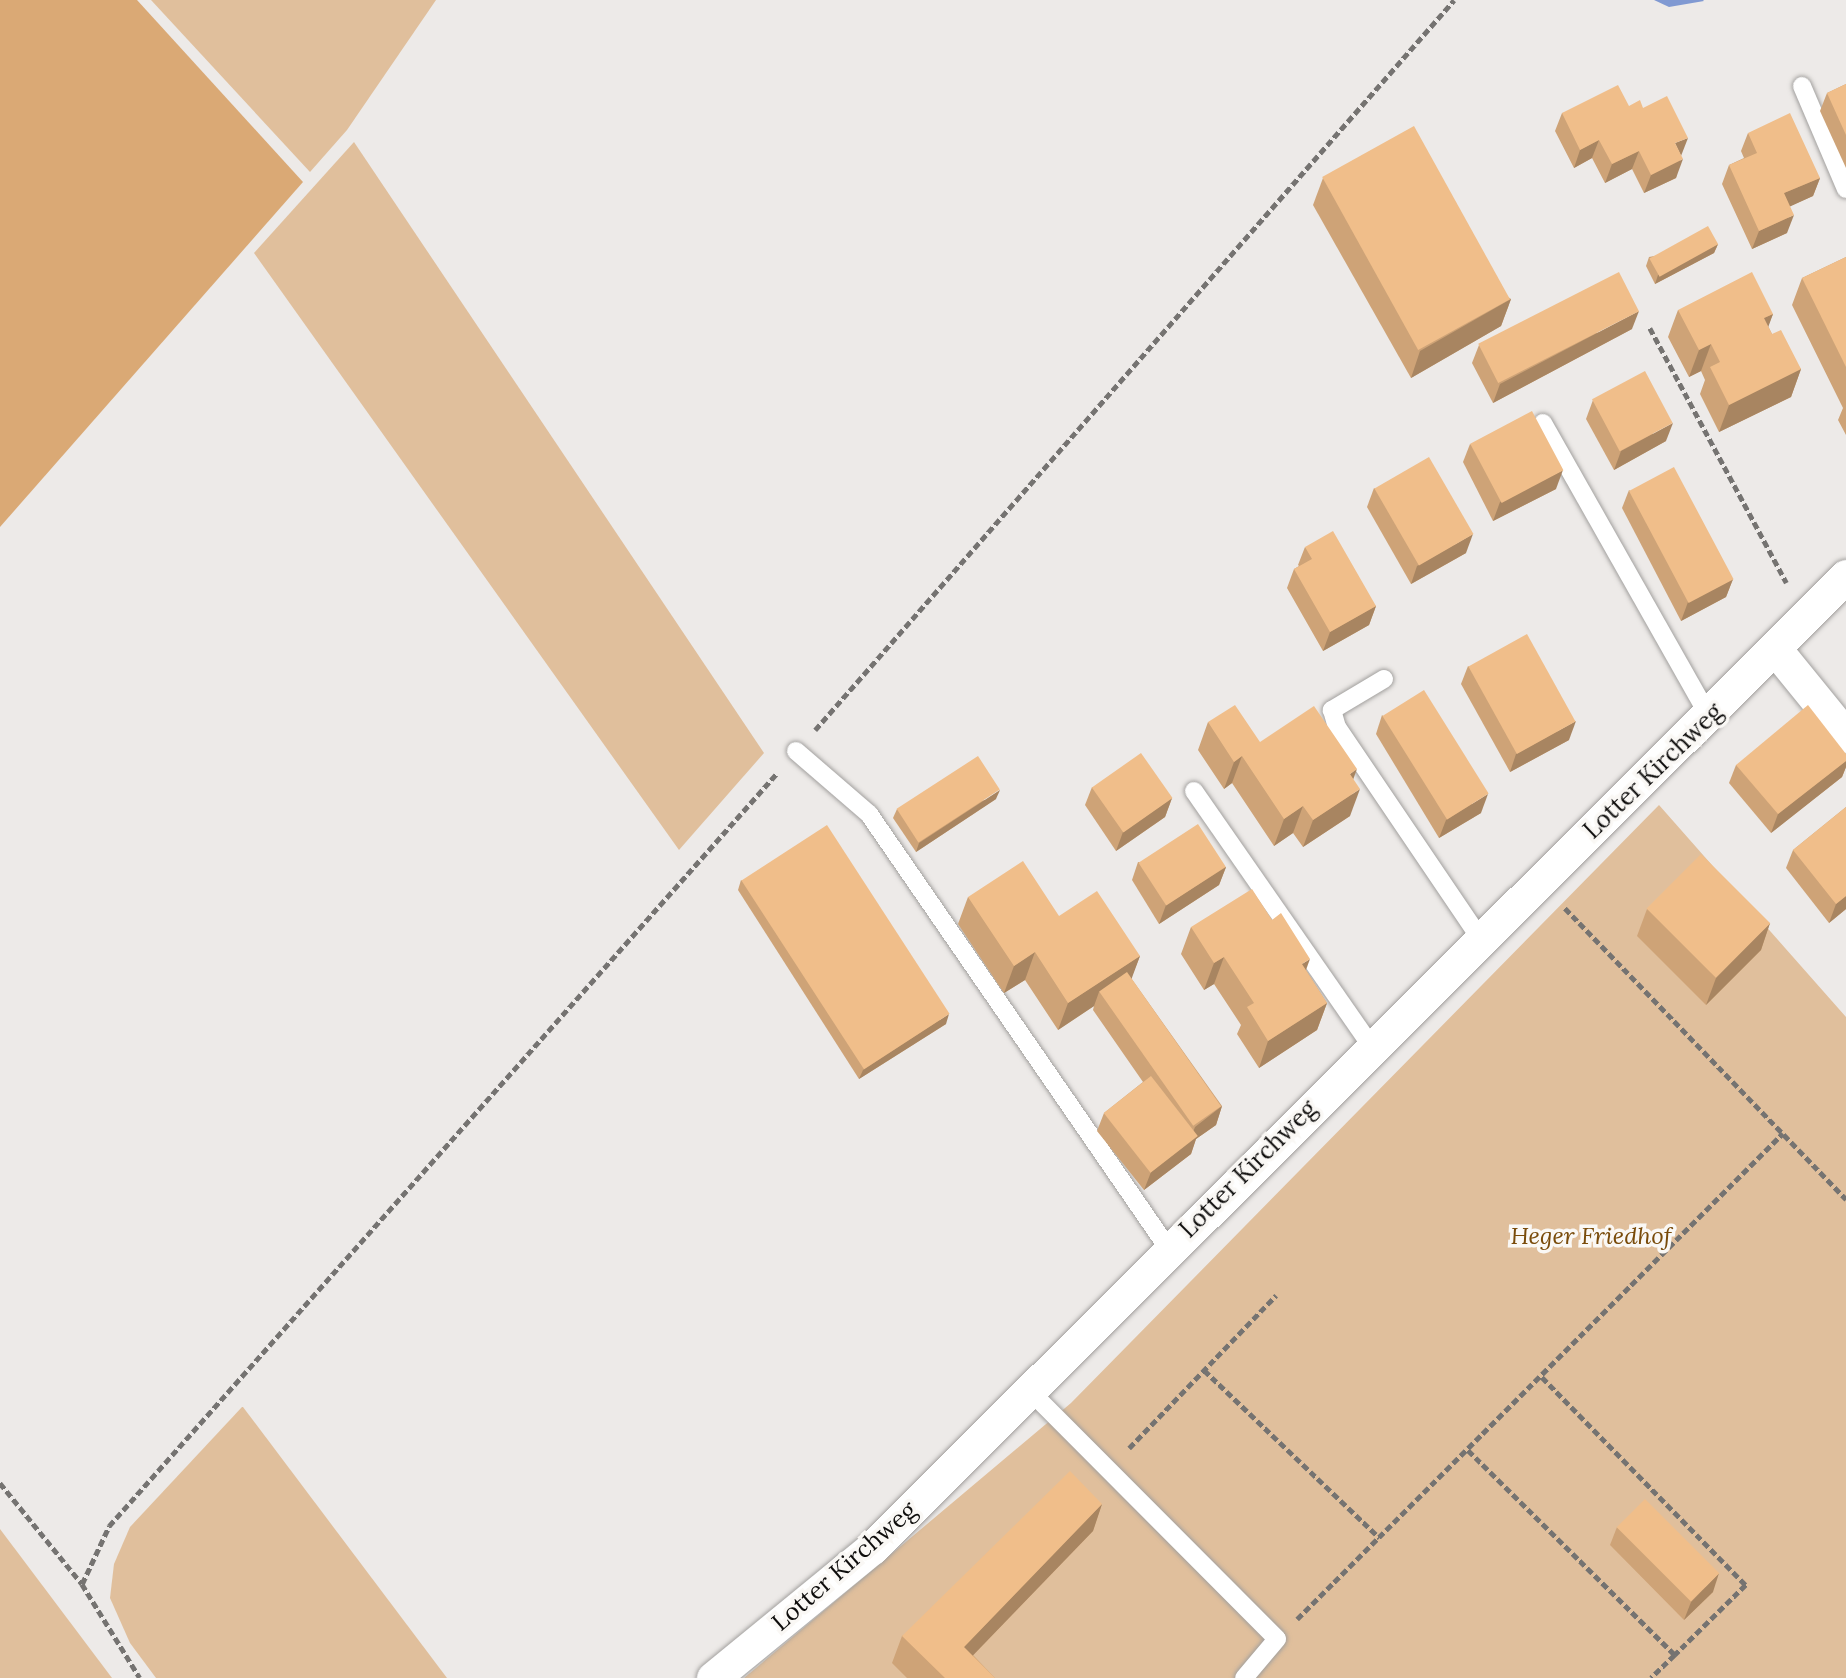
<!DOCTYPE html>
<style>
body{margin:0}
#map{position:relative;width:1846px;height:1678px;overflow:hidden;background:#edeae8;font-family:Lora,serif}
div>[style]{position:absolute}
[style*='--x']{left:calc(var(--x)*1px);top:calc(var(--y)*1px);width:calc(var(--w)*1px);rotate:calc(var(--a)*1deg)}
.green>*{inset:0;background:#e0bf9c}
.forest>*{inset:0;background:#daa975}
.water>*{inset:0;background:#8099d2}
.path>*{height:4.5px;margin-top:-2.25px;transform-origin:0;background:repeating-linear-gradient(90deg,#757371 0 7px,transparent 0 10.5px)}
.roads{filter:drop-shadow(0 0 2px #a2a09e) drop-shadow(0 0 2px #a2a09e)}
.service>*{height:18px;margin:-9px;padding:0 9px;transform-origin:9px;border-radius:9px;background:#fff}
.minor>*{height:33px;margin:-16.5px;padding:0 16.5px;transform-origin:16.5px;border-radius:16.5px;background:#fff}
.wall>*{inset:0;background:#cea377}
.shaded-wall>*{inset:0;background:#a88561}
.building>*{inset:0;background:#f0be8a;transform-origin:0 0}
span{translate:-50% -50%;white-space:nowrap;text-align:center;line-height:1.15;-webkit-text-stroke:7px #faf8f5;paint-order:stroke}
.street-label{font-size:24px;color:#0e0d0c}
.park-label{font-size:24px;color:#794b0a;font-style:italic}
</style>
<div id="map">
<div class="green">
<div style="clip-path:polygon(151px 0,436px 0,347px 130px,310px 172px)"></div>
<div style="clip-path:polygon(354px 142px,764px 753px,679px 850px,254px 253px)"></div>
<div style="clip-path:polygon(1659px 805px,1846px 1017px,1846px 1678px,744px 1678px,1071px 1403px)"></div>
<div style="clip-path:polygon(242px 1407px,243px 1407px,447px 1678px,156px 1678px,130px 1643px,110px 1598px,114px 1564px,130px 1527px)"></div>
<div style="clip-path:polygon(0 1529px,112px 1678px,0 1678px)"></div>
</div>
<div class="forest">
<div style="clip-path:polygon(0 0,137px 0,303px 182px,0 527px)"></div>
</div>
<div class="water">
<div style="clip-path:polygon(1654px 0,1703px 0,1704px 1px,1669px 7px)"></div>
</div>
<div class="path">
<div style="--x:1650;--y:328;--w:289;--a:61.8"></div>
<div style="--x:815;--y:730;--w:970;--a:-48.8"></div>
<div style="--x:1565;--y:908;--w:405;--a:46"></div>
<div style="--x:1204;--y:1370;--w:243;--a:43.7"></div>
<div style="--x:1542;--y:1377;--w:291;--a:45.6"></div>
<div style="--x:1746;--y:1585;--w:100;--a:135.4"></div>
<div style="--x:1129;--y:1448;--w:212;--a:-46.1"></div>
<div style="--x:1468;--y:1450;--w:291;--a:44.7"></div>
<div style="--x:1675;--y:1655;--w:33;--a:136"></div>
<div style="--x:0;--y:1483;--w:130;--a:50.9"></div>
<div style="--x:82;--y:1584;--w:110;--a:58.3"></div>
<div style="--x:82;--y:1584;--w:64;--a:-65"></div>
<div style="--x:109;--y:1526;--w:1007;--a:-48.42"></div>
<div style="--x:1297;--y:1619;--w:687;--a:-45"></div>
</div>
<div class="roads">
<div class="service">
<div style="--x:1802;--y:86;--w:112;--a:66.9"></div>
<div style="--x:1543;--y:423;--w:337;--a:60.5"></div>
<div style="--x:1384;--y:679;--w:61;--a:149.2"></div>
<div style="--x:1332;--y:710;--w:18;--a:74"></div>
<div style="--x:1337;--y:727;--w:257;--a:55.9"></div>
<div style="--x:796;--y:751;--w:96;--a:40.8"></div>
<div style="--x:869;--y:814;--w:527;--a:55.44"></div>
<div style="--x:1194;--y:791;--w:312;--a:55.2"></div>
<div style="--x:1029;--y:1390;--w:351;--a:45.1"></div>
<div style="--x:1277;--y:1639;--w:51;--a:130.2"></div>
</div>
<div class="minor">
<div style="--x:1776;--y:650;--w:111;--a:50.9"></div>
<div style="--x:713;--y:1678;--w:205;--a:-39.3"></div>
<div style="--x:872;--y:1548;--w:1376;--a:-44.94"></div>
</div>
</div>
<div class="wall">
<div style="clip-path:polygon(1846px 84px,1846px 168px,1820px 111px,1827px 93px)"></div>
<div style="clip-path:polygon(1629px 106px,1643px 108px,1681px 156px,1676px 178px,1644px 193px,1632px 169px,1605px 183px,1592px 158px,1574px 168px,1555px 131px,1562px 113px)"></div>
<div style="clip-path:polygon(1748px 133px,1820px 178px,1813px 196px,1790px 206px,1787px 233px,1752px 249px,1722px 184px,1729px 165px,1744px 158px,1741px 151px)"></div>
<div style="clip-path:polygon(1323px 178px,1511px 299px,1501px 326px,1411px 378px,1313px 205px)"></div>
<div style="clip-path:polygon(1718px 244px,1714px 253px,1655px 284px,1646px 266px,1649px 257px)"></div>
<div style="clip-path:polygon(1846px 257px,1846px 435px,1838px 420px,1843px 408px,1792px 305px,1802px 278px)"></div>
<div style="clip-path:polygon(1678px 310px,1773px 314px,1768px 326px,1772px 334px,1801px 369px,1791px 397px,1719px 432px,1700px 394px,1705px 380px,1701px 371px,1689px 377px,1668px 337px)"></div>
<div style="clip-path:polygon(1632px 329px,1493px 403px,1472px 363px,1479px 345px)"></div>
<div style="clip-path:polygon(1593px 400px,1666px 441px,1614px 470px,1586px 419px)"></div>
<div style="clip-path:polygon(1470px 444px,1556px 489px,1493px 521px,1463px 462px)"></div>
<div style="clip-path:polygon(1374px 488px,1466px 553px,1411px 584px,1367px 507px)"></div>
<div style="clip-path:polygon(1629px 490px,1733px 579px,1726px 597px,1681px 621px,1622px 508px)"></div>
<div style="clip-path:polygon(1305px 547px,1376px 606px,1369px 625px,1323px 651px,1287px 588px,1294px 569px,1299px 566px,1298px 565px)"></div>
<div style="clip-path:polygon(1468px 666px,1569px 740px,1510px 772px,1461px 684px)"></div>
<div style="clip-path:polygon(1382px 715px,1481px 813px,1439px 838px,1376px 734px)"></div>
<div style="clip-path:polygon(1208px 722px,1353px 779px,1350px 816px,1303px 847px,1293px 833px,1274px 846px,1232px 783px,1224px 789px,1198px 750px)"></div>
<div style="clip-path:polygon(1846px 754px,1846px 767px,1842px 777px,1771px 833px,1729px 783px,1736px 765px)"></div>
<div style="clip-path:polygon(1092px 787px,1172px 798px,1165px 817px,1116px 851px,1085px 805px)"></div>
<div style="clip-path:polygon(996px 799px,916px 852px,893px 818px,897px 809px)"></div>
<div style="clip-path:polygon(1846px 807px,1846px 909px,1829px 923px,1786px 868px,1793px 850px)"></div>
<div style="clip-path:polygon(1138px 862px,1226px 867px,1219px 885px,1159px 924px,1132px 880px)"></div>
<div style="clip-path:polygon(741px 880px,946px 1024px,859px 1079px,738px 890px)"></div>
<div style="clip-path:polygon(968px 897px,1059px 916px,1140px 956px,1131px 978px,1222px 1106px,1216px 1125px,1196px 1139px,1191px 1154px,1144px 1190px,1097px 1131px,1104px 1113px,1143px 1082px,1093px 1010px,1094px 1006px,1058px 1030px,1025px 980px,1004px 993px,958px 924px)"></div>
<div style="clip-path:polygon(1647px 909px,1770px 923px,1761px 950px,1706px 1005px,1637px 936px)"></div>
<div style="clip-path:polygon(1191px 927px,1306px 970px,1327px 1003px,1317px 1030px,1259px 1068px,1237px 1034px,1241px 1025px,1214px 984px,1204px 990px,1181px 954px)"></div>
<div style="clip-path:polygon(1102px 1504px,1093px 1531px,973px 1655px,995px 1678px,907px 1678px,892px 1663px,902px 1636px)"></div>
<div style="clip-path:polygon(1617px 1527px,1713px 1592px,1684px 1620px,1610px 1545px)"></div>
</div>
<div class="shaded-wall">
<div style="clip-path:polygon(1688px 138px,1681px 156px,1675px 143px)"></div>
<div style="clip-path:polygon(1599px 140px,1592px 158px,1574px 168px,1580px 150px)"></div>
<div style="clip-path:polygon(1639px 151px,1632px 169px,1605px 183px,1612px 164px)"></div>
<div style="clip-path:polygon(1683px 159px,1676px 178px,1644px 193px,1651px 175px)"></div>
<div style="clip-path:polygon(1820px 178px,1813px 196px,1778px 212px,1784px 193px)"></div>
<div style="clip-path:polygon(1794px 215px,1787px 233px,1752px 249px,1759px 231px)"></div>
<div style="clip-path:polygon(1718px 244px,1714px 253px,1655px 284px,1658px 275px)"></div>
<div style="clip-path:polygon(1511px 299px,1501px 326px,1411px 378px,1420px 351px)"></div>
<div style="clip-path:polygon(1639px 311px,1632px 329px,1493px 403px,1500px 384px)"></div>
<div style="clip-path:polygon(1773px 314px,1763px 341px,1764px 318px)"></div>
<div style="clip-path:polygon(1711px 344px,1701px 371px,1689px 377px,1699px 350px)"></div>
<div style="clip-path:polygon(1801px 369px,1791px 397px,1719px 432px,1729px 405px)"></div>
<div style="clip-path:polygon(1673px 423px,1666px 441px,1614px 470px,1621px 451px)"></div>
<div style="clip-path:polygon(1563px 470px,1556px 489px,1493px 521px,1500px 502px)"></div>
<div style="clip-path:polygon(1473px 534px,1466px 553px,1411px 584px,1417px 566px)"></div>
<div style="clip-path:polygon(1733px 579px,1726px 597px,1681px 621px,1688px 602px)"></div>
<div style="clip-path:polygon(1376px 606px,1369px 625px,1323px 651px,1330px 632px)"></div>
<div style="clip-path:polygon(1576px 721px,1569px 740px,1510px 772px,1516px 754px)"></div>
<div style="clip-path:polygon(1242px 756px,1232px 783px,1224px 789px,1234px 762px)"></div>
<div style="clip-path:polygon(1846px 761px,1846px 767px,1842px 777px,1771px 833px,1778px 814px)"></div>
<div style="clip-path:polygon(1357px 769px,1347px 796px,1350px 774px)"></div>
<div style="clip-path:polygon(1360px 789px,1350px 816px,1303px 847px,1313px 820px)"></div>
<div style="clip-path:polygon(1000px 790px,996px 799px,916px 852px,919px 843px)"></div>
<div style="clip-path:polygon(1488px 794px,1481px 813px,1439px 838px,1446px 820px)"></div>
<div style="clip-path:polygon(1172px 798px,1165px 817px,1116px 851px,1123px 832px)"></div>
<div style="clip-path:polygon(1303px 806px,1293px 833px,1274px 846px,1284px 819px)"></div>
<div style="clip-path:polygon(1226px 867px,1219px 885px,1159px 924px,1166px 905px)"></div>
<div style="clip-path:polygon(1846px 896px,1846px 909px,1829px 923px,1836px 904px)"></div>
<div style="clip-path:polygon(1770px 923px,1761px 950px,1706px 1005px,1716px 978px)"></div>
<div style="clip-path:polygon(1035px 952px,1025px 980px,1004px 993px,1014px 966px)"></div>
<div style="clip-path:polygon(1140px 956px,1130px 983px,1099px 992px,1094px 1006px,1058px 1030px,1068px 1003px)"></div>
<div style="clip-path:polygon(1224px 957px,1214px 984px,1204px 990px,1214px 963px)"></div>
<div style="clip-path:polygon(1310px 959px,1300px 986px,1302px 964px)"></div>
<div style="clip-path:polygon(1327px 1003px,1317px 1030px,1259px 1068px,1268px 1041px)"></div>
<div style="clip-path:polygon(949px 1014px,946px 1024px,859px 1079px,863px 1070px)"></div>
<div style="clip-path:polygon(1222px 1106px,1216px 1125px,1196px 1139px,1191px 1154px,1144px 1190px,1151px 1172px,1189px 1142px,1195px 1127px)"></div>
<div style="clip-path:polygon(1102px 1504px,1093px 1531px,955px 1674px,964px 1647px)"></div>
<div style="clip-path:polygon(1719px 1573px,1713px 1592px,1684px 1620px,1691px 1602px)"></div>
</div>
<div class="building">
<div style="clip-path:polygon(1846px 84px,1846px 135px,1827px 93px)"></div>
<div style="clip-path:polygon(1618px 85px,1629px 106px,1640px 100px,1643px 108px,1667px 96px,1688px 138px,1675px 143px,1683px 159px,1651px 175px,1639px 151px,1612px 164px,1599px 140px,1580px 150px,1562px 113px)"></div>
<div style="clip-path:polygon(1790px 113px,1820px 178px,1784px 193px,1794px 215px,1759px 231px,1729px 165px,1757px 153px,1748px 133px)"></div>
<div style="left:1414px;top:126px;width:198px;height:105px;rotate:61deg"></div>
<div style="left:1708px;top:226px;width:21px;height:67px;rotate:61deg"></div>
<div style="clip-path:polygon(1846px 257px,1846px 367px,1802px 278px)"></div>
<div style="left:1619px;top:272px;width:44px;height:158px;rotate:63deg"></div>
<div style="clip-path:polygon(1752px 272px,1773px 314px,1764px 318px,1772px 334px,1781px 330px,1801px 369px,1729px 405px,1710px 367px,1720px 362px,1711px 344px,1699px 350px,1678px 310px)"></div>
<div style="left:1645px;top:371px;width:59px;height:60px;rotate:62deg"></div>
<div style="left:1532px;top:411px;width:67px;height:70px;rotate:62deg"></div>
<div style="left:1429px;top:457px;width:89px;height:63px;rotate:60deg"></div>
<div style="left:1674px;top:467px;width:127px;height:51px;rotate:62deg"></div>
<div style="clip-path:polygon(1333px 531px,1376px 606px,1330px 632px,1294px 569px,1312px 559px,1305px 547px)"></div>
<div style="left:1527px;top:634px;width:100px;height:67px;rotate:61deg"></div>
<div style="left:1424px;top:690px;width:122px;height:49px;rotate:58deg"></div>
<div style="clip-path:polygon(1235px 705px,1260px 742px,1314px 706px,1357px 769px,1350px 774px,1360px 789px,1313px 820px,1303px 806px,1284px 819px,1242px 756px,1234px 762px,1208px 722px)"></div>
<div style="clip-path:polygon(1808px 705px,1846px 754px,1846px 761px,1778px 814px,1736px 765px)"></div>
<div style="left:1141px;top:753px;width:55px;height:60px;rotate:55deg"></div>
<div style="left:978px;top:756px;width:40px;height:97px;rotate:57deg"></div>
<div style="clip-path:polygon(1846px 807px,1846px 896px,1836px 904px,1793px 850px)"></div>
<div style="left:1198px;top:824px;width:51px;height:71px;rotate:57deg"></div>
<div style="left:827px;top:825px;width:225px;height:102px;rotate:57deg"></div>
<div style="left:1701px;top:854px;width:98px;height:77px;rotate:45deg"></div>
<div style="clip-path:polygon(1023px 861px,1059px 916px,1097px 891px,1140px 956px,1068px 1003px,1035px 952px,1014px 966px,968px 897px)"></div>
<div style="clip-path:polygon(1252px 889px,1272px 920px,1281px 913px,1310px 959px,1302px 964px,1327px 1003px,1268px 1041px,1247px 1007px,1254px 1003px,1224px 957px,1214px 963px,1191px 927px)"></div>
<div style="left:1127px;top:972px;width:164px;height:34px;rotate:55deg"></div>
<div style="left:1151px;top:1076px;width:76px;height:60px;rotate:52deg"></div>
<div style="clip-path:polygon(1070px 1471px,1102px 1504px,964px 1647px,995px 1678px,945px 1678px,902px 1636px)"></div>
<div style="left:1645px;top:1499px;width:105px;height:40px;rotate:45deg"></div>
</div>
<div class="street-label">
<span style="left:1653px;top:771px;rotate:-44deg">Lotter Kirchweg</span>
<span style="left:1248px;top:1169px;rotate:-45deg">Lotter Kirchweg</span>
<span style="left:844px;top:1566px;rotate:-41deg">Lotter Kirchweg</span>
</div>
<div class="park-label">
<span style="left:1591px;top:1236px">Heger Friedhof</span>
</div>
</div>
